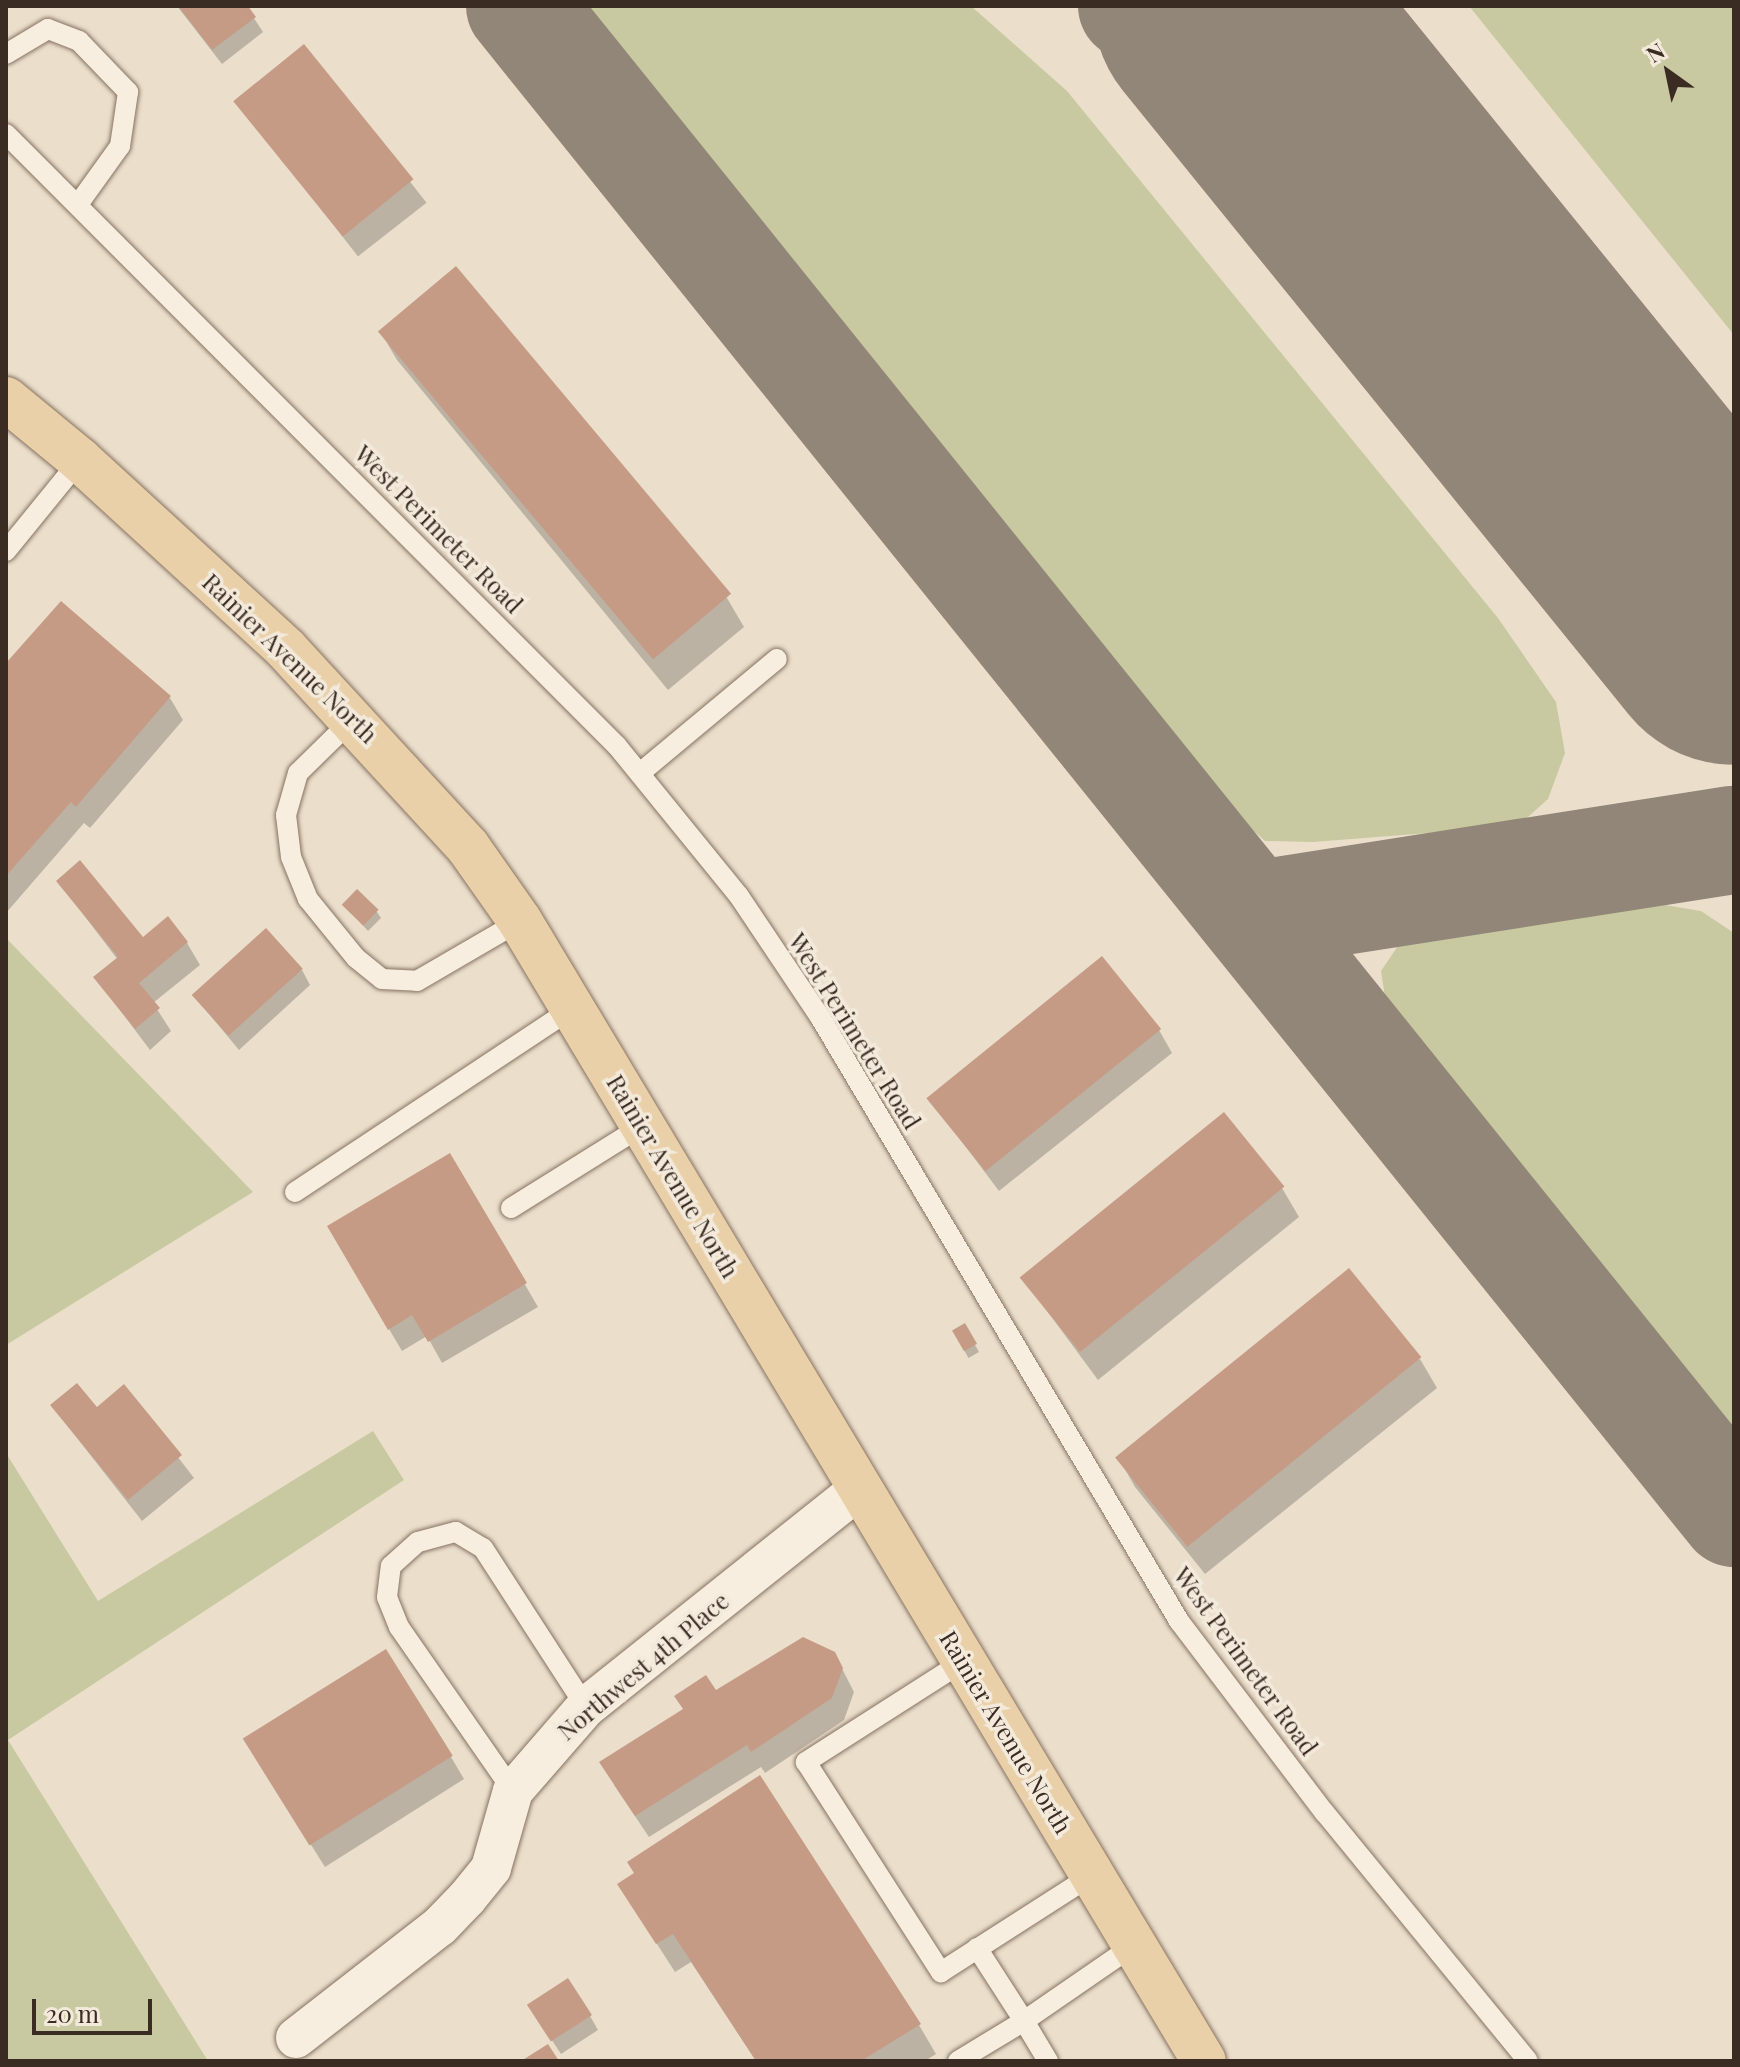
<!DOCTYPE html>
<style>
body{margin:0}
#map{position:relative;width:1740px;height:2067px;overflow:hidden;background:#ebdfcc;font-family:"Playfair Display",serif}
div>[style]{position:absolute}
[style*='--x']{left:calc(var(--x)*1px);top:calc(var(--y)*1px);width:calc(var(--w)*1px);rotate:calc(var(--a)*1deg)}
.green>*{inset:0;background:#c8c9a1}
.shadow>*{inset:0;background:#0003;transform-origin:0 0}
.taxiway>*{height:108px;margin:-54px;padding:0 54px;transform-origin:54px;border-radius:54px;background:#928678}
.runway>*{height:270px;margin:-135px;padding:0 135px;transform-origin:135px;border-radius:135px;background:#928678}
.building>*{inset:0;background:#c69b86;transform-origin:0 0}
.roads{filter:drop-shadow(0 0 2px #877261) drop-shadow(0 0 2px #877261)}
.service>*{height:20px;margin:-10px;padding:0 10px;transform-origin:10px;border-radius:10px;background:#f7eedf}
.minor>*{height:40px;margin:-20px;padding:0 20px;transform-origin:20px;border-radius:20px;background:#f7eedf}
.primary>*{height:44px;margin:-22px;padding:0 22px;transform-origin:22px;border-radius:22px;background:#ead0a9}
span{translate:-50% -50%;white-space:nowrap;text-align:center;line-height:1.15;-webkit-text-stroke:7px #f3eadb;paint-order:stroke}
.street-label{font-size:24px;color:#3a2c23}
.frame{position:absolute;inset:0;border:8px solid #3a2c23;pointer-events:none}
.north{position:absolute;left:1628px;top:32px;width:80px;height:80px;-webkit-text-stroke:6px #f3eadb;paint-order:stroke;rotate:327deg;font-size:22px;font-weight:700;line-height:32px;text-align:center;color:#3a2c23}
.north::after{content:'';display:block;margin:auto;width:28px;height:36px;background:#3a2c23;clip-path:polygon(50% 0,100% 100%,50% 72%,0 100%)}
.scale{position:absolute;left:32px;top:1999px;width:120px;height:36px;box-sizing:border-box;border:4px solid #3a2c23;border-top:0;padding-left:10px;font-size:24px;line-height:28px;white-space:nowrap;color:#3a2c23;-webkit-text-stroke:6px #f3eadb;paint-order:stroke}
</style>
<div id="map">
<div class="green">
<div style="clip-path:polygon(585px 6px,971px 6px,1067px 91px,1498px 618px,1556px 702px,1565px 753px,1548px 799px,1518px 826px,1313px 842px,1265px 841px,1235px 814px)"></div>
<div style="clip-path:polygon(1469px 6px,1734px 6px,1734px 335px)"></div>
<div style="clip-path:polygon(1629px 899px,1701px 911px,1734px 933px,1734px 1436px,1386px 1003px,1381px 971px,1402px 940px)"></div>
<div style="clip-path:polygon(6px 938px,253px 1192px,6px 1345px)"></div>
<div style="clip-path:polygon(373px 1431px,404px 1480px,8px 1740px,208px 2061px,6px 2061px,6px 1453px,98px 1601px)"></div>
</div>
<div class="shadow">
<div style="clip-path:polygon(177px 6px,246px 6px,263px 32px,222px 64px)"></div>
<div style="left:304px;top:46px;width:199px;height:87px;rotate:52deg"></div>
<div style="clip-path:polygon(380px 331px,727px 598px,744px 627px,668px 690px,397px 360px)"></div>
<div style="clip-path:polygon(6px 667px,170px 698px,183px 720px,90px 828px,84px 823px,6px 913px)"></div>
<div style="clip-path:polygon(58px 881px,143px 940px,187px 943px,200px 965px,153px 1003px,171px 1031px,150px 1050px,96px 978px,118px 960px)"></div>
<div style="clip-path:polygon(344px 905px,377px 912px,381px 918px,368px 931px)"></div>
<div style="clip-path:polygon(302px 970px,310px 985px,239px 1050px,194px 996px)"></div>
<div style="clip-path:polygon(1159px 1030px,1172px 1053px,999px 1191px,929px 1098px)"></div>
<div style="clip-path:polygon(450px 1156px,538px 1307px,442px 1363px,427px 1336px,402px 1351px,329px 1227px)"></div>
<div style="clip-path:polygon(1282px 1188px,1299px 1217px,1098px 1380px,1022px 1277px)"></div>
<div style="left:964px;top:1325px;width:31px;height:12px;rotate:61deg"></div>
<div style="clip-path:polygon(1420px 1359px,1437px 1388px,1205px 1574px,1135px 1487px,1118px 1457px)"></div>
<div style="clip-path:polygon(124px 1387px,194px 1478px,142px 1521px,52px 1406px,96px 1409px)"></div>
<div style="clip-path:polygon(834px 1653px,854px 1692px,844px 1720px,765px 1773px,761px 1767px,649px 1837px,614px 1785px)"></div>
<div style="clip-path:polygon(451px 1757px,464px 1779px,325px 1867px,259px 1762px)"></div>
<div style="clip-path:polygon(637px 1913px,919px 2025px,936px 2054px,925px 2061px,756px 2061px,691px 1962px,675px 1972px)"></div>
<div style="clip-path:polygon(590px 2016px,598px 2030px,561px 2054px,538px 2019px)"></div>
</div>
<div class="taxiway">
<div style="--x:520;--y:6;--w:1935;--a:51.15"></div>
<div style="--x:1132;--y:6;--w:64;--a:33.4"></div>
<div style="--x:1185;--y:41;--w:162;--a:38.2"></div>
<div style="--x:1312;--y:141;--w:150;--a:43.9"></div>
<div style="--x:1283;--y:6;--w:179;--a:60.9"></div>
<div style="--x:1253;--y:915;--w:487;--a:-8.9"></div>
</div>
<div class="runway">
<div style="--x:1228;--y:6;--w:803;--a:50.96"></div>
</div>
<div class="building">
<div style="clip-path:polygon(178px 6px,248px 6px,256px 17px,212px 50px)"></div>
<div style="left:304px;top:44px;width:174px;height:91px;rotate:51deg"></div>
<div style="left:456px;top:266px;width:428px;height:102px;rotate:50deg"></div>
<div style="clip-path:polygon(61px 601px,171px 696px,76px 807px,71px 802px,6px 876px,6px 663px)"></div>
<div style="clip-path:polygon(80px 860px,143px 937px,168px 916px,188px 942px,139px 983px,160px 1008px,135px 1029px,93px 977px,118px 957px,56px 881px)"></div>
<div style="left:357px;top:889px;width:30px;height:22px;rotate:44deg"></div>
<div style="left:266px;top:928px;width:55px;height:100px;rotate:48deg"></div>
<div style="left:1102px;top:956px;width:94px;height:226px;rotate:51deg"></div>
<div style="left:1224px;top:1112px;width:96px;height:263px;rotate:51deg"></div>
<div style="clip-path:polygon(450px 1153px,527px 1283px,428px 1342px,412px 1315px,388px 1330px,327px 1226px)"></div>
<div style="left:1349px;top:1268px;width:115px;height:301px;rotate:51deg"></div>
<div style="left:965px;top:1323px;width:24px;height:15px;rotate:60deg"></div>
<div style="clip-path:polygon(77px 1383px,97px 1407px,124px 1384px,182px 1455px,128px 1500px,50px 1405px)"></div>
<div style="clip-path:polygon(803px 1637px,835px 1652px,843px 1668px,832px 1698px,751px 1752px,747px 1745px,635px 1816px,599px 1762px,683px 1709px,674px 1696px,706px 1675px,716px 1690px)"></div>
<div style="left:386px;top:1649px;width:126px;height:169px;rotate:58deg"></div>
<div style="clip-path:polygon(760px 1775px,921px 2024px,861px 2061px,756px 2061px,673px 1934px,656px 1944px,617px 1884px,634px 1873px,627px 1862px)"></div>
<div style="left:568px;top:1978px;width:44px;height:49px;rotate:57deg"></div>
<div style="clip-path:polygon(548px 2044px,559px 2061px,521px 2061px)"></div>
</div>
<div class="roads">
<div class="service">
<div style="--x:6;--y:54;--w:49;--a:-30.8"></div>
<div style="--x:48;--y:29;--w:33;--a:21"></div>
<div style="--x:79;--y:41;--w:71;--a:46.1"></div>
<div style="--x:128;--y:92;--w:55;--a:98.4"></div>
<div style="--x:120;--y:146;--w:70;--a:125.7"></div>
<div style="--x:6;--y:134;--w:865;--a:45.05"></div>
<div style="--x:617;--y:746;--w:193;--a:50.9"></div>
<div style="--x:739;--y:896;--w:146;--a:56.2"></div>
<div style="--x:820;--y:1017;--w:703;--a:59.27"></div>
<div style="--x:1179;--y:1621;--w:241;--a:52.8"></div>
<div style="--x:1325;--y:1813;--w:320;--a:50.7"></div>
<div style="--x:6;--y:551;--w:117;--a:-50.9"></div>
<div style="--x:354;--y:718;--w:78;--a:135.5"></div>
<div style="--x:298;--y:773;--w:44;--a:105.9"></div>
<div style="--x:286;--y:815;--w:42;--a:83.2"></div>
<div style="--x:291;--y:857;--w:45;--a:68"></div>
<div style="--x:308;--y:899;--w:76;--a:50.9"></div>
<div style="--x:356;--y:958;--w:33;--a:39"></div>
<div style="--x:382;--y:979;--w:35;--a:3"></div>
<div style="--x:417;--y:981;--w:119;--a:-30.2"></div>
<div style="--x:640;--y:773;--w:178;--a:-39.8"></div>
<div style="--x:295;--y:1192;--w:332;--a:-33.5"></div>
<div style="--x:511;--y:1208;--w:155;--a:-32"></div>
<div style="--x:964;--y:1661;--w:188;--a:147.4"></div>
<div style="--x:806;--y:1762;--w:250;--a:57.3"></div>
<div style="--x:941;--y:1972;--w:179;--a:-32.7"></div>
<div style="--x:513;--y:1791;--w:200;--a:-124.8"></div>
<div style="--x:399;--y:1627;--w:32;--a:-112"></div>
<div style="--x:387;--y:1597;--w:31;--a:-83"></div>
<div style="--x:391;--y:1566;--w:36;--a:-42"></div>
<div style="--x:418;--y:1542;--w:39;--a:-15"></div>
<div style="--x:456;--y:1532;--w:31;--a:31"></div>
<div style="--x:483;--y:1548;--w:189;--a:57.1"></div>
<div style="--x:977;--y:1948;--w:87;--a:57.2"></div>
<div style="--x:1024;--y:2021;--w:134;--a:-34.6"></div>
<div style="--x:958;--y:2061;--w:77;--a:-31.2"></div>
<div style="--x:1024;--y:2021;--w:47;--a:59"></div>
</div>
<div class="minor">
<div style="--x:296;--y:2038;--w:182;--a:-37.9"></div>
<div style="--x:440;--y:1926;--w:39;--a:-46"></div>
<div style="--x:467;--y:1898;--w:38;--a:-51"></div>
<div style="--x:491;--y:1868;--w:80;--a:-74.1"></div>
<div style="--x:513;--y:1791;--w:111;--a:-49"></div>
<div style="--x:586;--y:1707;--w:351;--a:-38.6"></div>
</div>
<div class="primary">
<div style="--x:6;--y:399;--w:96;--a:39.5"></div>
<div style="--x:80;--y:460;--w:280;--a:42.5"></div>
<div style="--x:286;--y:649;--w:269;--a:47.4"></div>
<div style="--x:468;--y:847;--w:90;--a:54.9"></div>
<div style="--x:520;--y:921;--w:1329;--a:59.04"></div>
</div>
</div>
<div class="street-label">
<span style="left:439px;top:529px;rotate:45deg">West Perimeter Road</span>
<span style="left:290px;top:658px;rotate:44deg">Rainier Avenue North</span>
<span style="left:855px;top:1031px;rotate:58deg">West Perimeter Road</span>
<span style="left:673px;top:1176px;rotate:59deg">Rainier Avenue North</span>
<span style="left:1246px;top:1661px;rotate:54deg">West Perimeter Road</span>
<span style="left:643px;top:1666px;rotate:-40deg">Northwest 4th Place</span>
<span style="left:1006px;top:1732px;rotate:59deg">Rainier Avenue North</span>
</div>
<div class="frame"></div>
<div class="north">N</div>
<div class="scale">20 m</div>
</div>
